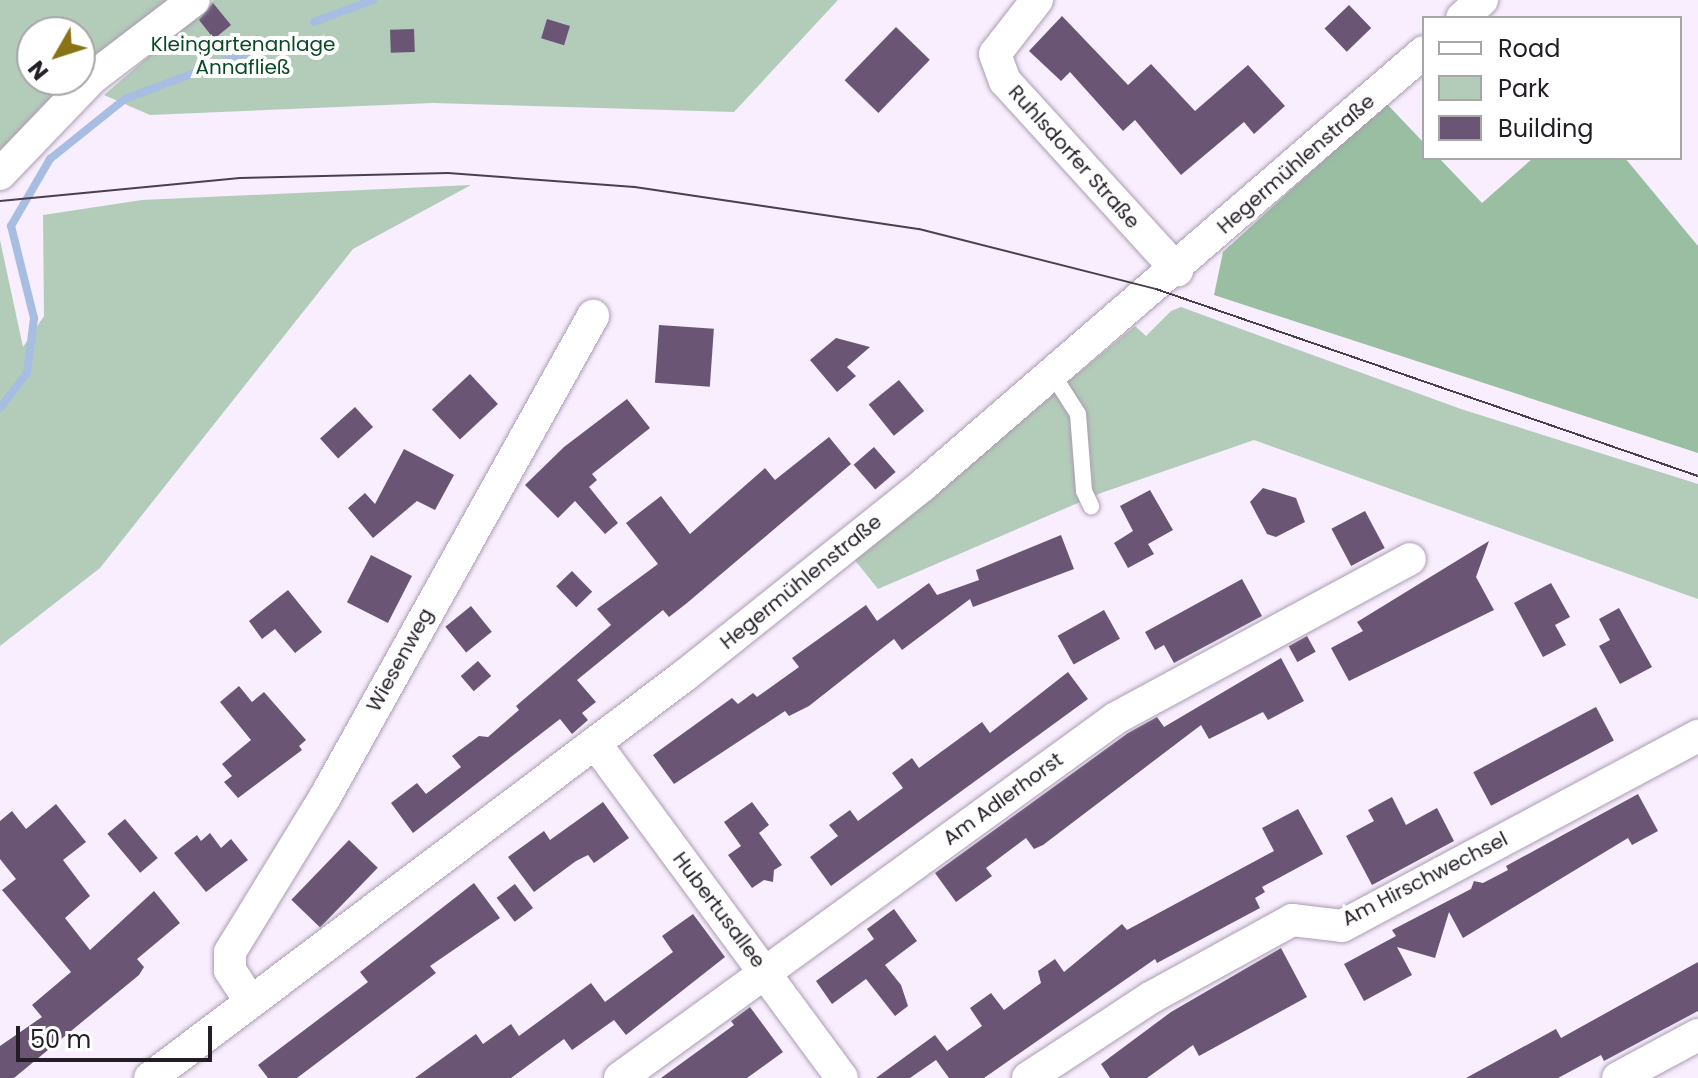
<!DOCTYPE html>
<meta charset="utf-8">
<style>
body{margin:0}
#map{position:relative;width:1698px;height:1078px;overflow:hidden;background:#f8eefd;font-family:Poppins,sans-serif}
div>[style]{position:absolute}
[style*='--x']{left:calc(var(--x)*1px);top:calc(var(--y)*1px);width:calc(var(--w)*1px);rotate:calc(var(--a)*1deg)}
.green>*{inset:0;background:#b3ccb9}
.forest>*{inset:0;background:#99bea2}
.stream>*{height:8px;margin:-4px;padding:0 4px;transform-origin:4px;border-radius:4px;background:#a7bde1}
.building>*{inset:0;background:#6a5575;transform-origin:0 0}
.roads{filter:drop-shadow(0 0 2px #ab9cb3) drop-shadow(0 0 2px #ab9cb3)}
.service>*{height:16px;margin:-8px;padding:0 8px;transform-origin:8px;border-radius:8px;background:#fff}
.minor>*{height:32px;margin:-16px;padding:0 16px;transform-origin:16px;border-radius:16px;background:#fff}
.tram>*{height:2px;margin:-1px;padding:0 1px;transform-origin:1px;border-radius:1px;background:#48414b}
span{translate:-50% -50%;white-space:nowrap;text-align:center;line-height:1.15;-webkit-text-stroke:8px #fff;paint-order:stroke}
.park-label{font-size:20px;color:#0b4925}
.street-label{font-size:20px;color:#231d26}
.legend{position:absolute;left:1422px;top:16px;width:260px;height:144px;box-sizing:border-box;background:#fff;border:2px solid #a7a5a8;margin:0;padding:10px 14px;list-style:none;font-size:24px;color:#231d26}
.legend li{display:flex;align-items:center;gap:16px;height:40px}
.legend b{width:40px;border:2px solid #a7a5a8}
.north{position:absolute;left:16px;top:16px;width:80px;height:80px;box-sizing:border-box;background:#fff;border:2px solid #a7a5a8;border-radius:50%;rotate:231deg;font-size:22px;font-weight:700;line-height:32px;text-align:center;color:#231d26}
.north::after{content:'';display:block;margin:auto;width:28px;height:36px;background:#897315;clip-path:polygon(50% 0,100% 100%,50% 72%,0 100%)}
.scale{position:absolute;left:16px;top:1026px;width:196px;height:36px;box-sizing:border-box;border:4px solid #231d26;border-top:0;padding-left:10px;font-size:24px;line-height:28px;white-space:nowrap;color:#231d26;-webkit-text-stroke:6px #fff;paint-order:stroke}
</style>
<div id="map">
<div class="green">
<div style="clip-path:polygon(evenodd,0 0,174px 0,0 159px,0 0,32px 32px,80px 32px,80px 80px,32px 80px,32px 32px)"></div>
<div style="clip-path:polygon(214px 0,838px 0,734px 112px,433px 103px,150px 115px,104px 95px)"></div>
<div style="clip-path:polygon(471px 185px,353px 249px,100px 568px,0 646px,0 240px,23px 347px,44px 316px,43px 215px,142px 200px)"></div>
<div style="clip-path:polygon(1181px 307px,1461px 409px,1698px 484px,1698px 599px,1254px 440px,1101px 493px,878px 589px,854px 559px,1135px 326px,1146px 336px,1171px 311px)"></div>
</div>
<div class="forest">
<div style="clip-path:polygon(1386px 103px,1424px 143px,1424px 158px,1439px 158px,1482px 203px,1533px 158px,1625px 158px,1698px 246px,1698px 453px,1214px 295px,1223px 252px)"></div>
</div>
<div class="stream">
<div style="--x:314;--y:22;--w:63;--a:-20.4"></div>
<div style="--x:0;--y:408;--w:44;--a:-52.4"></div>
<div style="--x:27;--y:373;--w:55;--a:-82.7"></div>
<div style="--x:34;--y:318;--w:95;--a:-104"></div>
<div style="--x:11;--y:226;--w:78;--a:-59.8"></div>
<div style="--x:50;--y:159;--w:96;--a:-38.7"></div>
<div style="--x:125;--y:99;--w:128;--a:-20.6"></div>
</div>
<div class="building">
<div style="clip-path:polygon(213px 3px,231px 25px,214px 39px,199px 20px)"></div>
<div style="left:1349px;top:5px;width:32px;height:34px;rotate:46deg"></div>
<div style="clip-path:polygon(1062px 16px,1128px 85px,1151px 64px,1195px 111px,1248px 65px,1285px 106px,1254px 134px,1244px 122px,1181px 175px,1135px 120px,1123px 131px,1070px 72px,1061px 81px,1029px 51px)"></div>
<div style="left:547px;top:19px;width:24px;height:20px;rotate:17deg"></div>
<div style="left:896px;top:27px;width:47px;height:74px;rotate:44deg"></div>
<div style="left:414px;top:29px;width:23px;height:24px;rotate:88deg"></div>
<div style="left:659px;top:325px;width:55px;height:58px;rotate:4deg"></div>
<div style="clip-path:polygon(836px 338px,870px 347px,847px 367px,856px 376px,837px 392px,810px 360px)"></div>
<div style="left:470px;top:374px;width:41px;height:52px;rotate:47deg"></div>
<div style="left:899px;top:380px;width:40px;height:39px;rotate:51deg"></div>
<div style="clip-path:polygon(627px 399px,650px 428px,592px 474px,597px 480px,589px 487px,618px 523px,605px 534px,575px 501px,558px 518px,525px 485px,564px 447px)"></div>
<div style="left:355px;top:407px;width:27px;height:47px;rotate:48deg"></div>
<div style="clip-path:polygon(829px 437px,851px 464px,687px 603px,669px 617px,663px 610px,577px 680px,596px 702px,582px 713px,588px 720px,572px 734px,560px 719px,413px 833px,391px 803px,417px 783px,426px 794px,461px 767px,452px 756px,479px 736px,488px 737px,519px 710px,516px 706px,611px 625px,597px 609px,658px 564px,626px 523px,661px 496px,690px 534px,765px 468px,775px 480px)"></div>
<div style="left:874px;top:447px;width:33px;height:27px;rotate:49deg"></div>
<div style="clip-path:polygon(404px 449px,454px 475px,435px 510px,417px 501px,373px 538px,348px 508px,365px 493px,375px 504px)"></div>
<div style="clip-path:polygon(1263px 488px,1296px 498px,1305px 522px,1276px 537px,1267px 534px,1250px 502px)"></div>
<div style="clip-path:polygon(1150px 490px,1173px 530px,1148px 544px,1154px 554px,1128px 568px,1114px 543px,1133px 531px,1120px 506px)"></div>
<div style="left:1365px;top:511px;width:42px;height:38px;rotate:62deg"></div>
<div style="clip-path:polygon(1061px 535px,1074px 569px,973px 607px,970px 599px,902px 650px,894px 639px,809px 706px,789px 716px,785px 711px,674px 784px,653px 755px,732px 698px,738px 704px,753px 693px,757px 697px,799px 667px,792px 658px,866px 605px,877px 621px,929px 583px,937px 595px,979px 580px,976px 570px)"></div>
<div style="clip-path:polygon(1489px 541px,1476px 577px,1494px 610px,1349px 681px,1331px 648px,1363px 631px,1357px 622px)"></div>
<div style="left:371px;top:555px;width:46px;height:53px;rotate:27deg"></div>
<div style="left:572px;top:571px;width:29px;height:22px;rotate:46deg"></div>
<div style="clip-path:polygon(1242px 579px,1262px 616px,1174px 663px,1164px 645px,1155px 650px,1145px 632px)"></div>
<div style="clip-path:polygon(1551px 583px,1570px 617px,1555px 625px,1566px 645px,1543px 657px,1514px 603px)"></div>
<div style="clip-path:polygon(288px 590px,322px 632px,295px 653px,275px 629px,262px 639px,249px 621px)"></div>
<div style="left:471px;top:606px;width:33px;height:33px;rotate:51deg"></div>
<div style="clip-path:polygon(1619px 608px,1652px 667px,1620px 684px,1599px 646px,1610px 640px,1599px 619px)"></div>
<div style="left:1104px;top:610px;width:33px;height:53px;rotate:61deg"></div>
<div style="left:1307px;top:636px;width:18px;height:21px;rotate:61deg"></div>
<div style="clip-path:polygon(1281px 658px,1304px 701px,1268px 720px,1263px 712px,1209px 739px,1201px 725px,1043px 845px,1034px 849px,1026px 838px,986px 868px,992px 876px,956px 902px,935px 873px,1128px 733px,1157px 717px,1164px 727px)"></div>
<div style="left:478px;top:661px;width:20px;height:23px;rotate:49deg"></div>
<div style="clip-path:polygon(1068px 672px,1088px 699px,831px 886px,810px 857px,838px 836px,829px 825px,850px 810px,858px 821px,903px 788px,892px 773px,912px 758px,919px 768px,982px 722px,990px 733px)"></div>
<div style="clip-path:polygon(239px 686px,252px 702px,264px 692px,306px 740px,299px 746px,302px 750px,238px 798px,224px 782px,232px 776px,222px 764px,251px 740px,220px 702px)"></div>
<div style="left:1596px;top:707px;width:38px;height:139px;rotate:62deg"></div>
<div style="clip-path:polygon(1638px 794px,1658px 831px,1632px 845px,1628px 838px,1463px 938px,1449px 912px,1435px 958px,1397px 947px,1412px 975px,1364px 1001px,1344px 964px,1396px 936px,1392px 930px,1471px 889px,1474px 881px,1483px 883px,1508px 870px,1506px 866px)"></div>
<div style="clip-path:polygon(1392px 797px,1406px 825px,1437px 808px,1454px 841px,1372px 885px,1346px 836px,1374px 821px,1368px 810px)"></div>
<div style="clip-path:polygon(603px 802px,629px 838px,594px 863px,588px 855px,576px 861px,534px 892px,508px 857px,544px 831px,550px 840px)"></div>
<div style="clip-path:polygon(752px 802px,769px 825px,759px 833px,782px 865px,774px 870px,773px 882px,764px 880px,752px 888px,728px 855px,741px 846px,724px 822px)"></div>
<div style="clip-path:polygon(56px 804px,86px 842px,63px 860px,90px 896px,65px 918px,90px 950px,154px 891px,180px 923px,137px 959px,144px 967px,139px 975px,14px 1078px,0 1078px,0 1046px,42px 1017px,32px 1005px,71px 972px,2px 890px,16px 879px,0 859px,0 821px,12px 811px,26px 829px)"></div>
<div style="clip-path:polygon(1298px 809px,1323px 854px,1262px 887px,1265px 892px,1255px 898px,1260px 908px,1157px 963px,1155px 959px,984px 1078px,949px 1078px,936px 1060px,910px 1078px,876px 1078px,935px 1035px,947px 1051px,982px 1026px,970px 1008px,991px 993px,1004px 1010px,1041px 983px,1038px 971px,1055px 959px,1064px 972px,1122px 924px,1127px 930px,1274px 851px,1262px 828px)"></div>
<div style="left:125px;top:819px;width:51px;height:23px;rotate:50deg"></div>
<div style="clip-path:polygon(210px 833px,221px 848px,231px 839px,248px 860px,206px 892px,174px 853px,197px 835px,201px 841px)"></div>
<div style="left:349px;top:840px;width:40px;height:83px;rotate:44deg"></div>
<div style="clip-path:polygon(474px 883px,500px 918px,430px 966px,436px 973px,297px 1078px,268px 1078px,258px 1065px,368px 982px,360px 972px)"></div>
<div style="left:515px;top:884px;width:30px;height:23px;rotate:53deg"></div>
<div style="clip-path:polygon(894px 909px,917px 941px,885px 965px,901px 985px,908px 1006px,895px 1016px,866px 979px,832px 1004px,816px 981px,874px 939px,867px 929px)"></div>
<div style="clip-path:polygon(693px 914px,725px 957px,626px 1035px,614px 1020px,572px 1050px,564px 1039px,511px 1078px,415px 1078px,476px 1034px,483px 1044px,511px 1024px,519px 1036px,591px 983px,605px 1002px,673px 952px,662px 936px)"></div>
<div style="clip-path:polygon(1281px 948px,1307px 997px,1199px 1056px,1193px 1045px,1147px 1078px,1110px 1078px,1101px 1064px,1171px 1012px)"></div>
<div style="clip-path:polygon(1698px 962px,1698px 1011px,1604px 1061px,1601px 1055px,1558px 1078px,1466px 1078px,1556px 1029px,1561px 1038px)"></div>
<div style="clip-path:polygon(750px 1007px,783px 1052px,747px 1078px,661px 1078px,734px 1025px,731px 1021px)"></div>
</div>
<div class="roads">
<div class="service">
<div style="--x:1053;--y:375;--w:46;--a:57.3"></div>
<div style="--x:1078;--y:414;--w:77;--a:85.5"></div>
<div style="--x:1084;--y:491;--w:17;--a:65"></div>
</div>
<div class="minor">
<div style="--x:1037;--y:0;--w:68;--a:127.9"></div>
<div style="--x:995;--y:54;--w:29;--a:70"></div>
<div style="--x:1005;--y:81;--w:256;--a:47.7"></div>
<div style="--x:1462;--y:18;--w:27;--a:-42"></div>
<div style="--x:0;--y:174;--w:133;--a:-46.2"></div>
<div style="--x:92;--y:78;--w:128;--a:-37.4"></div>
<div style="--x:595;--y:743;--w:416;--a:53.6"></div>
<div style="--x:250;--y:1001;--w:37;--a:-123"></div>
<div style="--x:230;--y:970;--w:18;--a:-90"></div>
<div style="--x:230;--y:952;--w:182;--a:-58.5"></div>
<div style="--x:325;--y:797;--w:551;--a:-60.87"></div>
<div style="--x:150;--y:1078;--w:668;--a:-36.97"></div>
<div style="--x:684;--y:676;--w:306;--a:-38.6"></div>
<div style="--x:923;--y:485;--w:662;--a:-40.84"></div>
<div style="--x:620;--y:1078;--w:613;--a:-35.97"></div>
<div style="--x:1116;--y:718;--w:334;--a:-28.4"></div>
<div style="--x:1028;--y:1078;--w:148;--a:-33.2"></div>
<div style="--x:1152;--y:997;--w:160;--a:-28.8"></div>
<div style="--x:1292;--y:920;--w:50;--a:6.8"></div>
<div style="--x:1342;--y:926;--w:404;--a:-28.1"></div>
<div style="--x:1618;--y:1078;--w:91;--a:-28.3"></div>
</div>
</div>
<div class="tram">
<div style="--x:0;--y:201;--w:241;--a:-5.5"></div>
<div style="--x:240;--y:178;--w:208;--a:-1.4"></div>
<div style="--x:448;--y:173;--w:187;--a:4.3"></div>
<div style="--x:634;--y:187;--w:288;--a:8.4"></div>
<div style="--x:919;--y:229;--w:244;--a:14.2"></div>
<div style="--x:1156;--y:289;--w:573;--a:19.04"></div>
</div>
<div class="park-label">
<span style="left:243px;top:56px">Kleingartenanlage<br>Annafließ</span>
</div>
<div class="street-label">
<span style="left:1074px;top:157px;rotate:48deg">Ruhlsdorfer Straße</span>
<span style="left:1296px;top:164px;rotate:-41deg">Hegermühlenstraße</span>
<span style="left:801px;top:582px;rotate:-39deg">Hegermühlenstraße</span>
<span style="left:400px;top:660px;rotate:-61deg">Wiesenweg</span>
<span style="left:1003px;top:799px;rotate:-36deg">Am Adlerhorst</span>
<span style="left:1425px;top:879px;rotate:-27deg">Am Hirschwechsel</span>
<span style="left:719px;top:910px;rotate:53deg">Hubertusallee</span>
</div>
<ul class="legend">
<li><b style="height:10px;background:#fff"></b>Road</li>
<li><b style="height:22px;background:#b3ccb9"></b>Park</li>
<li><b style="height:22px;background:#6a5575"></b>Building</li>
</ul>
<div class="north">N</div>
<div class="scale">50 m</div>
</div>
